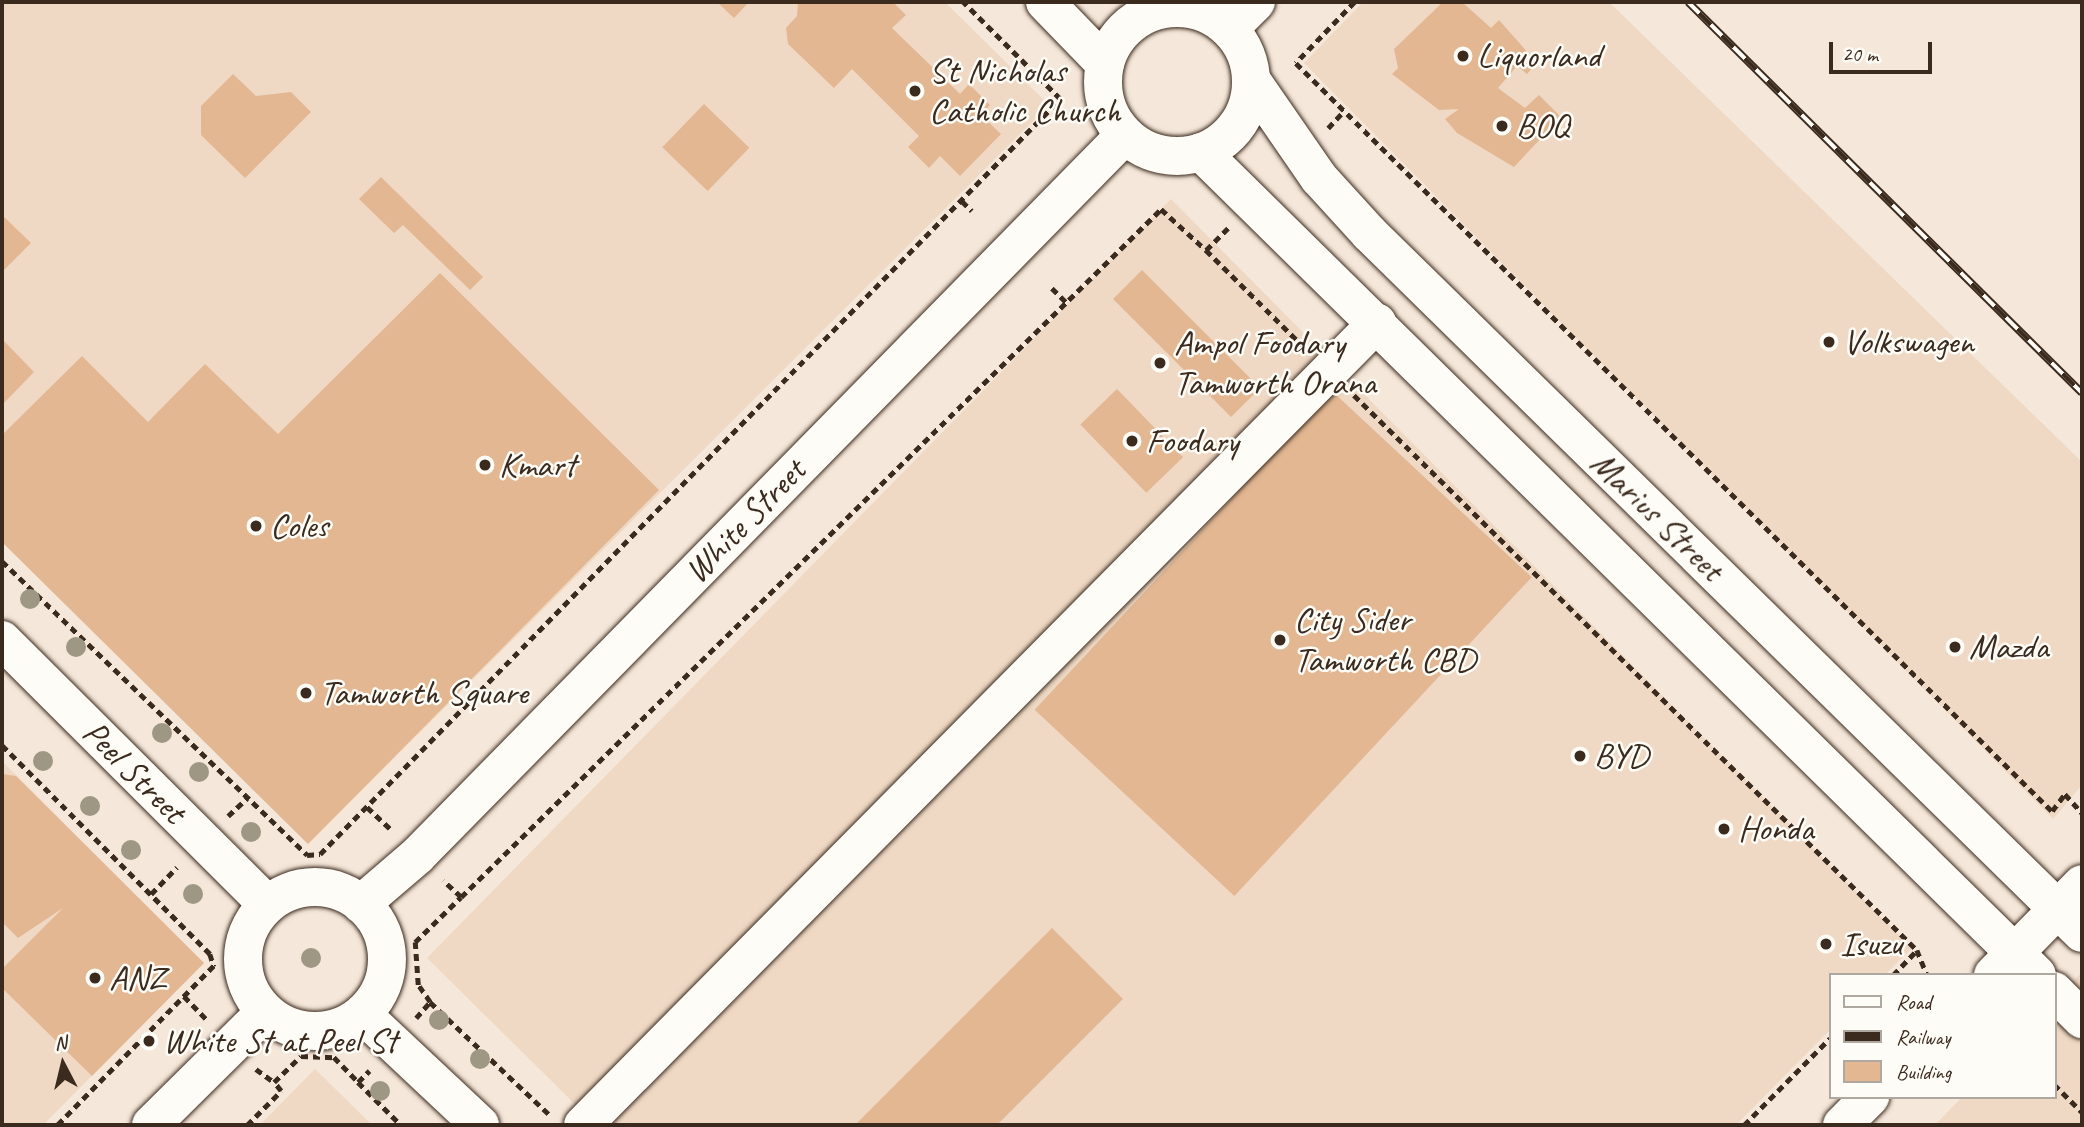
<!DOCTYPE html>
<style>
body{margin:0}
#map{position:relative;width:2084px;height:1127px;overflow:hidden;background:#f5e7d9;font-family:Caveat,sans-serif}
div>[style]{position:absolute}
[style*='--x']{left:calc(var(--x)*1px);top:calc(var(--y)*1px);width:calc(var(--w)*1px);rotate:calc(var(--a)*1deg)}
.built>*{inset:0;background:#efd9c4}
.building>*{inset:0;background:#e2b792;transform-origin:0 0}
.path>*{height:4.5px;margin-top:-2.25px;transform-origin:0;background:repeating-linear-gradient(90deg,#3b2a1e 0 7px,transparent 0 12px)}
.roads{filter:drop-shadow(0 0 2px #3b2a1e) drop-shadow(0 0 2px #3b2a1e)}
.minor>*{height:38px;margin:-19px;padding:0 19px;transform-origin:19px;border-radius:19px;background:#fdfcf7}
.major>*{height:38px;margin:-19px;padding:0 19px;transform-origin:19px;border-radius:19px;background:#fdfcf7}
.major>.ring{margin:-19px;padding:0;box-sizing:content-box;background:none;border:38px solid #fdfcf7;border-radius:50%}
.rail>*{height:8px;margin-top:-4px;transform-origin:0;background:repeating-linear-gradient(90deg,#fdfcf7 0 16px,#3b2a1e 0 32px);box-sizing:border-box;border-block:2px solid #3b2a1e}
.trees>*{width:20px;height:20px;margin:-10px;border-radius:50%;background:#9e9784}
.dots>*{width:19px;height:19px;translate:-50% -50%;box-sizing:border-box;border:4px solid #fdfcf7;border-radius:50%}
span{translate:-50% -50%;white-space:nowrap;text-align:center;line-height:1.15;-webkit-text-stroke:5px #fdfcf7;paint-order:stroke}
.poi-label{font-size:35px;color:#3b2a1e}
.left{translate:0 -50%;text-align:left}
.street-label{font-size:35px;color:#3b2a1e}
.frame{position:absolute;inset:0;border:4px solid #3b2a1e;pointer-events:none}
.legend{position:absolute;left:1829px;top:973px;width:228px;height:126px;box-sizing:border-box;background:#fdfcf7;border:2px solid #afa8a0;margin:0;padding:9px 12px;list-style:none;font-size:21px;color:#3b2a1e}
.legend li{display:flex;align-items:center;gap:14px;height:35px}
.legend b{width:35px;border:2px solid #afa8a0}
.north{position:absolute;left:28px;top:1029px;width:70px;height:70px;-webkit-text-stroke:5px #fdfcf7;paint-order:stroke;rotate:353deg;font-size:19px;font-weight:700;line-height:28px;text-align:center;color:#3b2a1e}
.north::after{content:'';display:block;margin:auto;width:24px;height:32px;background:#3b2a1e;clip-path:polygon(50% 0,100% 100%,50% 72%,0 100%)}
.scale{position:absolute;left:1829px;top:42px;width:103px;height:32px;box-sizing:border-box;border:4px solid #3b2a1e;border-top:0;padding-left:9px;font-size:21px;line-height:24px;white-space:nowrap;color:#3b2a1e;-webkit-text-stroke:5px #fdfcf7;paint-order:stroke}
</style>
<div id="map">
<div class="built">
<div style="clip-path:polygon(2px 2px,945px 2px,1049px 105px,308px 844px,2px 542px)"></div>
<div style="clip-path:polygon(1363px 2px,1609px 2px,2082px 462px,2082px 785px,2053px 819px,1304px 63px)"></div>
<div style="clip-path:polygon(1171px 199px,1912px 948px,1885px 975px,1830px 975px,1830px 1030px,1736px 1125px,596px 1125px,427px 958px)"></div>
<div style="clip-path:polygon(2px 761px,204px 963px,43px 1125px,2px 1125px)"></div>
<div style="clip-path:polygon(2082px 972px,2082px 1125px,1935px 1125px,1962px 1097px,2054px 1097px,2054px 1001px)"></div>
<div style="clip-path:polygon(315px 1069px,372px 1125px,260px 1125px)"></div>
</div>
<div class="building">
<div style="clip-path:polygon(717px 2px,749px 2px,734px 18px)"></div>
<div style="clip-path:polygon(798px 2px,893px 2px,906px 15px,892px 28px,960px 94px,969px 84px,990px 105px,981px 115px,1001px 134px,960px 176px,940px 156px,929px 168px,908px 147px,919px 136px,852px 69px,834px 88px,788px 44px,786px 28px,797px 16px)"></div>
<div style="clip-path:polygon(1443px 2px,1462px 2px,1491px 28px,1499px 20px,1537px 63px,1527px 74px,1517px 66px,1498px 88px,1525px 108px,1539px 95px,1561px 117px,1514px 167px,1457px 133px,1445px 119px,1459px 109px,1439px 110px,1392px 74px,1398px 68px,1394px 49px)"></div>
<div style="clip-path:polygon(233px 74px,256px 96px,291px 92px,311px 112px,245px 178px,201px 135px,201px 106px)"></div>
<div style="left:704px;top:104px;width:63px;height:60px;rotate:44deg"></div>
<div style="clip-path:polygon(381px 177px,483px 277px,470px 290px,403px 225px,394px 233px,359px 199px)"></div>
<div style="clip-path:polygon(2px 215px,31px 243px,2px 272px)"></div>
<div style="left:1142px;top:270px;width:167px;height:41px;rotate:45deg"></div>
<div style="clip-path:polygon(440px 273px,659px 490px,308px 844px,2px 542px,2px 435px,82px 356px,148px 422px,205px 364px,278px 434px)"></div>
<div style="clip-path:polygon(2px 339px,34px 372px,2px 405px)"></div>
<div style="left:1117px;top:389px;width:95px;height:51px;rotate:46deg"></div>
<div style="left:1332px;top:391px;width:273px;height:436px;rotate:43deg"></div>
<div style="clip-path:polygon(2px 774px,16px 776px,204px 963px,92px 1076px,2px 988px,2px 969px,63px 908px,18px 938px,2px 922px)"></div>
<div style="clip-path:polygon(1052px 928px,1123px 999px,997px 1125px,855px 1125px)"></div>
</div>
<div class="path">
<div style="--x:1355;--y:2;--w:85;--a:134"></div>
<div style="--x:1296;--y:63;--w:1064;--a:44.7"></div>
<div style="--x:2052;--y:811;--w:21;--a:-53"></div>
<div style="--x:2065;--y:794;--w:25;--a:48"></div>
<div style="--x:1328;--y:128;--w:23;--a:-47"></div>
<div style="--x:962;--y:201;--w:14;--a:45"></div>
<div style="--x:1206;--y:250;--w:139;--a:44.7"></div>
<div style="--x:1052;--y:288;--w:20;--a:45"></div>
<div style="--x:1354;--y:395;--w:791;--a:44.59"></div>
<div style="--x:1917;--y:950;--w:27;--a:68"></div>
<div style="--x:2;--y:561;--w:424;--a:43.9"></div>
<div style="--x:307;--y:855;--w:13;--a:-4"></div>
<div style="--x:320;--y:854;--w:1057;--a:-45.57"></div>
<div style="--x:1060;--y:99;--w:137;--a:-135"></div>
<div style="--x:2;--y:745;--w:295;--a:45.1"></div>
<div style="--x:210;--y:954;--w:13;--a:72"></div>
<div style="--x:214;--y:966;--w:223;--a:134.5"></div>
<div style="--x:367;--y:807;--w:34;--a:43"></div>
<div style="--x:228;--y:816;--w:26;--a:-43"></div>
<div style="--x:151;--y:894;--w:37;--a:-46"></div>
<div style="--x:461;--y:897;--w:982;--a:-44.5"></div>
<div style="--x:1161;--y:209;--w:61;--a:42.3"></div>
<div style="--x:1206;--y:250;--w:31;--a:-45"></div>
<div style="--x:1893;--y:975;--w:35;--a:-46"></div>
<div style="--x:184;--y:996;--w:35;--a:46"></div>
<div style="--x:430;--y:1002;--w:163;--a:43.3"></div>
<div style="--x:416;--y:1018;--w:21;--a:-49"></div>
<div style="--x:430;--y:1002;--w:21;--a:-125"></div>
<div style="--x:418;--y:985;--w:43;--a:-94"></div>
<div style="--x:415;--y:942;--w:64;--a:-44.4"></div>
<div style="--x:461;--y:897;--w:24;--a:-138"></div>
<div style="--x:256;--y:1069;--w:22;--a:36"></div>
<div style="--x:274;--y:1082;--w:37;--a:-44"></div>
<div style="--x:301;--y:1056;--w:33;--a:2"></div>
<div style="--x:334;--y:1057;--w:35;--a:46"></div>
<div style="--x:358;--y:1082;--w:16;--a:-45"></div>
<div style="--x:358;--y:1082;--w:61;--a:45"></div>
<div style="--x:2054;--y:1084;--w:40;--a:45"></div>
<div style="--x:247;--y:1125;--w:48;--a:-45"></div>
<div style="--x:281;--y:1091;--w:11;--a:-128"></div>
<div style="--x:1744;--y:1125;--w:122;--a:-45.3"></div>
</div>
<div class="roads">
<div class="minor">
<div style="--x:1229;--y:29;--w:38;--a:-45"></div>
<div style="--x:361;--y:904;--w:74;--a:-40.6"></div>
<div style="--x:417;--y:856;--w:1010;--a:-45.52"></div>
<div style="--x:1993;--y:975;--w:127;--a:-45.6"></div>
<div style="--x:151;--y:1125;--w:159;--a:-44.7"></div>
<div style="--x:583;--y:1125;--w:1129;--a:-45.29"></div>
<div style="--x:1842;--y:1125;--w:40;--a:-45"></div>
</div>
<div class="major">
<div style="--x:1045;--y:2;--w:86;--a:45.9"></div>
<div class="ring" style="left:1103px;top:8px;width:110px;height:110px"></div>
<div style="--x:1252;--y:81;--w:118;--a:55.4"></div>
<div style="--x:1319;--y:178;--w:74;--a:47.7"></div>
<div style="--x:1369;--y:233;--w:999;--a:44.47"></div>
<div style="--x:1201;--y:152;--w:1173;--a:44.55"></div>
<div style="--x:2;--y:640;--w:373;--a:44.9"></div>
<div class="ring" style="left:243px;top:887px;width:106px;height:106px"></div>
<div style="--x:2054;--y:991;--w:40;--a:45"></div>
<div style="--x:362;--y:1014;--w:162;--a:43.2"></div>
</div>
</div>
<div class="rail">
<div style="--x:1688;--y:2;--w:555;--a:44.78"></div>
</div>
<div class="trees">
<div style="left:30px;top:599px"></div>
<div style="left:76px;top:647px"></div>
<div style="left:162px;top:733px"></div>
<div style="left:43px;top:761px"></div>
<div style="left:199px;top:772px"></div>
<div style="left:90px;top:806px"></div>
<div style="left:251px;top:832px"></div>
<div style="left:131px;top:850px"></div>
<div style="left:193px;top:894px"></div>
<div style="left:311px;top:958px"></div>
<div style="left:439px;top:1020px"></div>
<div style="left:480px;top:1059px"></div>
<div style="left:380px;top:1091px"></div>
</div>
<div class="dots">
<div style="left:1463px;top:56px;background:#3b2a1e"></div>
<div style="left:915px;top:91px;background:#3b2a1e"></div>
<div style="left:1502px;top:126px;background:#3b2a1e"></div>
<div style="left:1829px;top:342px;background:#3b2a1e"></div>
<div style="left:1160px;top:363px;background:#3b2a1e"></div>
<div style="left:1132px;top:441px;background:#3b2a1e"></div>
<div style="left:485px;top:465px;background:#3b2a1e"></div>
<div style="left:256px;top:526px;background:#3b2a1e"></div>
<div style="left:1280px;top:640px;background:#3b2a1e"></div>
<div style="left:1955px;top:647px;background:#3b2a1e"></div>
<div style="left:306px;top:693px;background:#3b2a1e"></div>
<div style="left:1580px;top:756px;background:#3b2a1e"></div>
<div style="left:1724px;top:829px;background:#3b2a1e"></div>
<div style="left:1826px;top:944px;background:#3b2a1e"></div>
<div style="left:95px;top:978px;background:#3b2a1e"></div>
<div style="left:149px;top:1041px;background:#3b2a1e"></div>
</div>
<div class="poi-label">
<span class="left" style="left:1477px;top:56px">Liquorland</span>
<span class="left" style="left:929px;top:91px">St Nicholas<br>Catholic Church</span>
<span class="left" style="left:1516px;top:126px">BOQ</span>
<span class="left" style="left:1843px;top:342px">Volkswagen</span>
<span class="left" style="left:1174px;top:363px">Ampol Foodary<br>Tamworth Orana</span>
<span class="left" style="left:1146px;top:441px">Foodary</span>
<span class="left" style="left:499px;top:465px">Kmart</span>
<span class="left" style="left:270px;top:526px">Coles</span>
<span class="left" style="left:1294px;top:640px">City Sider<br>Tamworth CBD</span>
<span class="left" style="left:1969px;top:647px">Mazda</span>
<span class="left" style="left:320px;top:693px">Tamworth Square</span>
<span class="left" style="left:1594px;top:756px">BYD</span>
<span class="left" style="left:1738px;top:829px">Honda</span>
<span class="left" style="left:1840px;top:944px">Isuzu</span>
<span class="left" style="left:109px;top:978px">ANZ</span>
<span class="left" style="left:163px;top:1041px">White St at Peel St</span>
</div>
<div class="street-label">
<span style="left:1657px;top:516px;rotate:44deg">Marius Street</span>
<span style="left:745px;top:521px;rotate:-46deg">White Street</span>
<span style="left:134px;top:772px;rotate:45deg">Peel Street</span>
</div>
<div class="frame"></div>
<ul class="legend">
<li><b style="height:9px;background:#fdfcf7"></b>Road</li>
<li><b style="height:9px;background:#3b2a1e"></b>Railway</li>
<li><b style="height:19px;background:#e2b792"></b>Building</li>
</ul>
<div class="north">N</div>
<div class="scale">20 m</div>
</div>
